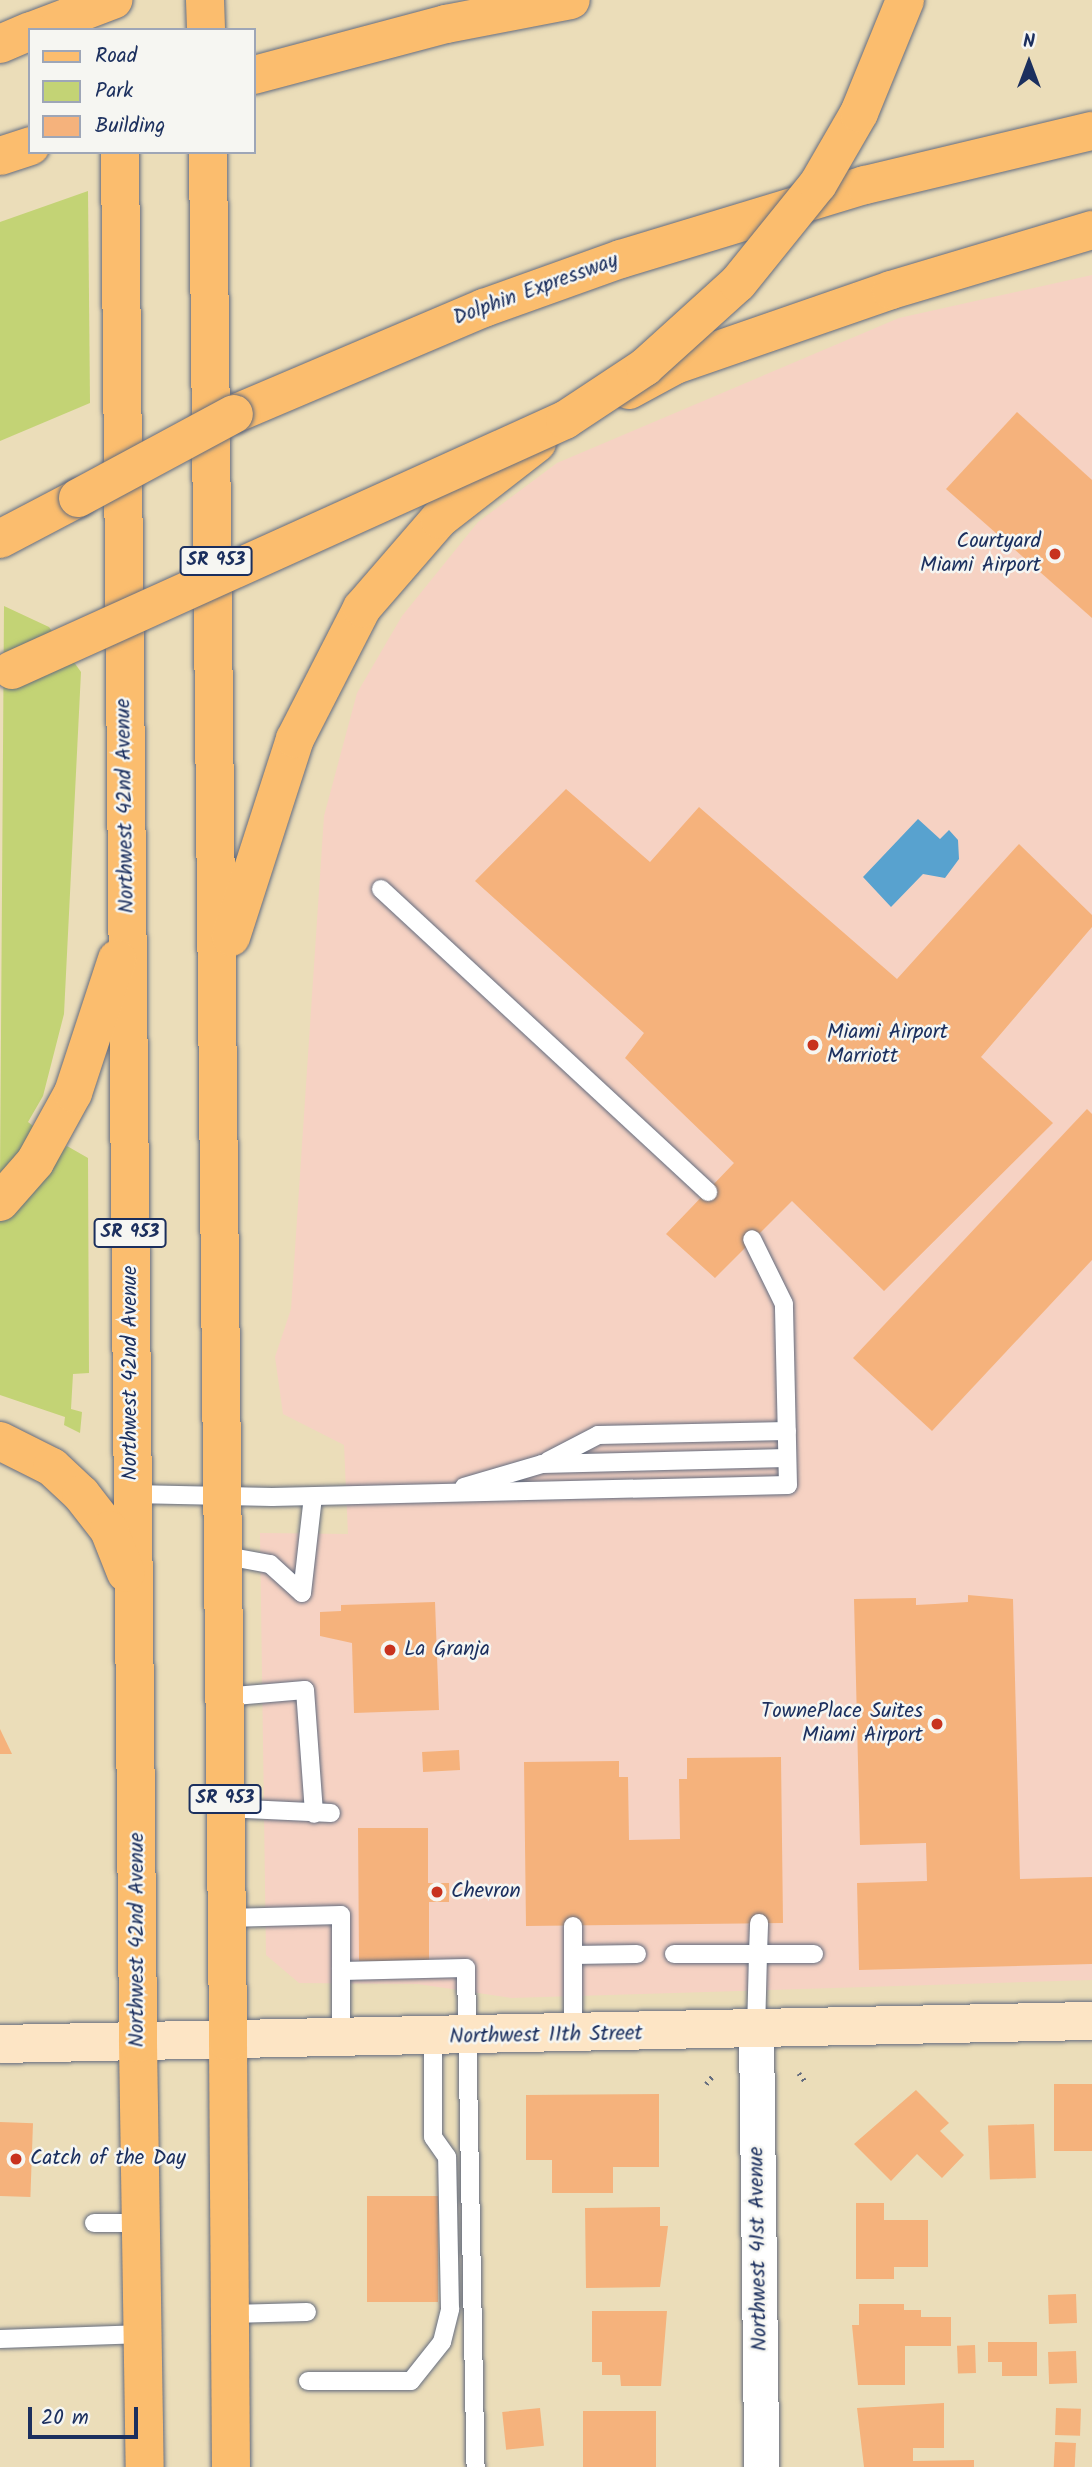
<!DOCTYPE html>
<style>
body{margin:0}
#map{position:relative;width:1092px;height:2467px;overflow:hidden;background:#ebddb9;font-family:Kalam,sans-serif}
div>[style]{position:absolute}
[style*='--x']{left:calc(var(--x)*1px);top:calc(var(--y)*1px);width:calc(var(--w)*1px);rotate:calc(var(--a)*1deg)}
.built>*{inset:0;background:#f6d2c3}
.green>*{inset:0;background:#c3d375}
.water>*{inset:0;background:#58a2cf}
.building>*{inset:0;background:#f5b27c;transform-origin:0 0}
.path>*{height:4.5px;margin-top:-2.25px;transform-origin:0;background:repeating-linear-gradient(90deg,#646c7e 0 2px,transparent 0 7px)}
.roads{filter:drop-shadow(0 0 2px #646c7e) drop-shadow(0 0 2px #646c7e)}
.lane>*{height:18px;margin:-9px;padding:0 9px;transform-origin:9px;border-radius:9px;background:#fff}
.street>*{height:35px;margin:-17.5px;padding:0 17.5px;transform-origin:17.5px;border-radius:17.5px;background:#fff}
.secondary>*{height:38px;margin:-19px;padding:0 19px;transform-origin:19px;border-radius:19px;background:#fde5c5}
.primary>*{height:38px;margin:-19px;padding:0 19px;transform-origin:19px;border-radius:19px;background:#fbbd6e}
.highway>*{height:38px;margin:-19px;padding:0 19px;transform-origin:19px;border-radius:19px;background:#fbbd6e}
.bridges{filter:drop-shadow(0 0 2px #646c7e) drop-shadow(0 0 2px #646c7e)}
.highway-bridge>*{height:38px;margin:-19px;padding:0 19px;transform-origin:19px;border-radius:19px;background:#fbbd6e}
.dots>*{width:19px;height:19px;translate:-50% -50%;box-sizing:border-box;border:4px solid #f6f6f2;border-radius:50%}
span{translate:-50% -50%;white-space:nowrap;text-align:center;line-height:1.15;-webkit-text-stroke:5px #f6f6f2;paint-order:stroke}
.shield-label span{padding:2px 5px;background:#f6f6f2;border:2px solid;border-radius:5px;-webkit-text-stroke-width:0}
.shield-label{font-size:19px;color:#1b2f5e;font-weight:700}
.street-label{font-size:21px;color:#1b2f5e}
.poi-label{font-size:21px;color:#1b2f5e}
.right{translate:-100% -50%;text-align:right}
.left{translate:0 -50%;text-align:left}
.legend{position:absolute;left:28px;top:28px;width:228px;height:126px;box-sizing:border-box;background:#f6f6f2;border:2px solid #9ea6b7;margin:0;padding:9px 12px;list-style:none;font-size:21px;color:#1b2f5e}
.legend li{display:flex;align-items:center;gap:14px;height:35px}
.legend b{width:35px;border:2px solid #9ea6b7}
.north{position:absolute;left:994px;top:28px;width:70px;height:70px;-webkit-text-stroke:5px #f6f6f2;paint-order:stroke;rotate:0deg;font-size:19px;font-weight:700;line-height:28px;text-align:center;color:#1b2f5e}
.north::after{content:'';display:block;margin:auto;width:24px;height:32px;background:#1b2f5e;clip-path:polygon(50% 0,100% 100%,50% 72%,0 100%)}
.scale{position:absolute;left:28px;top:2407px;width:110px;height:32px;box-sizing:border-box;border:4px solid #1b2f5e;border-top:0;padding-left:9px;font-size:21px;line-height:24px;white-space:nowrap;color:#1b2f5e;-webkit-text-stroke:5px #f6f6f2;paint-order:stroke}
</style>
<div id="map">
<div class="built">
<div style="clip-path:polygon(1092px 275px,1092px 1980px,511px 1998px,418px 1984px,299px 1983px,266px 1955px,260px 1533px,348px 1534px,344px 1445px,283px 1414px,275px 1357px,291px 1309px,324px 816px,357px 693px,402px 616px,478px 522px,557px 463px,899px 318px)"></div>
</div>
<div class="green">
<div style="clip-path:polygon(88px 191px,90px 403px,0 441px,0 222px)"></div>
<div style="clip-path:polygon(4px 606px,49px 627px,81px 672px,64px 1014px,43px 1096px,28px 1122px,37px 1129px,0 1177px)"></div>
<div style="clip-path:polygon(67px 1146px,88px 1158px,89px 1373px,73px 1374px,71px 1409px,82px 1412px,80px 1433px,64px 1425px,65px 1417px,0 1395px,0 1220px)"></div>
</div>
<div class="water">
<div style="clip-path:polygon(918px 819px,940px 839px,949px 830px,958px 840px,959px 859px,945px 878px,923px 874px,891px 907px,863px 877px)"></div>
</div>
<div class="building">
<div style="clip-path:polygon(1017px 412px,1092px 480px,1092px 618px,946px 489px)"></div>
<div style="clip-path:polygon(566px 789px,650px 862px,699px 807px,897px 979px,1019px 844px,1092px 915px,1092px 927px,981px 1057px,1053px 1123px,884px 1291px,792px 1201px,715px 1278px,666px 1234px,734px 1163px,625px 1058px,644px 1033px,475px 881px)"></div>
<div style="clip-path:polygon(1087px 1109px,1092px 1114px,1092px 1260px,932px 1431px,853px 1358px)"></div>
<div style="clip-path:polygon(968px 1595px,1013px 1599px,1020px 1879px,1092px 1877px,1092px 1964px,859px 1970px,857px 1883px,927px 1881px,926px 1843px,860px 1845px,854px 1599px,916px 1598px,916px 1605px,935px 1604px,968px 1602px)"></div>
<div style="clip-path:polygon(435px 1602px,439px 1710px,354px 1713px,352px 1643px,320px 1636px,320px 1612px,341px 1611px,341px 1605px)"></div>
<div style="clip-path:polygon(0 1729px,12px 1754px,0 1754px)"></div>
<div style="left:459px;top:1750px;width:20px;height:37px;rotate:87deg"></div>
<div style="clip-path:polygon(781px 1757px,783px 1923px,526px 1926px,524px 1762px,619px 1761px,619px 1777px,628px 1777px,629px 1840px,680px 1839px,679px 1779px,687px 1779px,687px 1758px)"></div>
<div style="clip-path:polygon(358px 1828px,428px 1828px,428px 1883px,449px 1883px,449px 1902px,429px 1902px,429px 1961px,359px 1961px)"></div>
<div style="left:1092px;top:2084px;width:67px;height:38px;rotate:90deg"></div>
<div style="clip-path:polygon(916px 2090px,949px 2123px,940px 2131px,964px 2155px,942px 2178px,917px 2154px,891px 2181px,854px 2144px)"></div>
<div style="clip-path:polygon(659px 2094px,659px 2167px,613px 2167px,613px 2193px,552px 2193px,552px 2160px,526px 2160px,526px 2095px)"></div>
<div style="left:0;top:2122px;width:33px;height:74px;rotate:2deg"></div>
<div style="left:1034px;top:2124px;width:54px;height:46px;rotate:88deg"></div>
<div style="left:367px;top:2196px;width:71px;height:106px"></div>
<div style="clip-path:polygon(856px 2203px,884px 2203px,884px 2220px,928px 2220px,928px 2267px,894px 2267px,894px 2279px,856px 2279px)"></div>
<div style="clip-path:polygon(660px 2207px,660px 2226px,668px 2226px,660px 2287px,586px 2288px,585px 2208px)"></div>
<div style="left:1076px;top:2294px;width:29px;height:28px;rotate:88deg"></div>
<div style="clip-path:polygon(859px 2304px,904px 2304px,904px 2310px,921px 2310px,921px 2317px,951px 2317px,951px 2346px,905px 2346px,905px 2385px,858px 2385px,852px 2325px,859px 2325px)"></div>
<div style="clip-path:polygon(592px 2311px,667px 2311px,661px 2386px,621px 2386px,620px 2375px,602px 2375px,602px 2362px,592px 2362px)"></div>
<div style="clip-path:polygon(988px 2342px,1037px 2342px,1037px 2376px,1002px 2376px,1002px 2362px,988px 2362px)"></div>
<div style="left:975px;top:2345px;width:28px;height:18px;rotate:88deg"></div>
<div style="left:1076px;top:2351px;width:32px;height:28px;rotate:88deg"></div>
<div style="clip-path:polygon(944px 2403px,944px 2448px,913px 2448px,913px 2461px,974px 2460px,974px 2467px,864px 2467px,857px 2408px)"></div>
<div style="left:540px;top:2408px;width:38px;height:38px;rotate:84deg"></div>
<div style="left:1056px;top:2408px;width:25px;height:27px;rotate:2deg"></div>
<div style="left:583px;top:2411px;width:73px;height:56px"></div>
<div style="left:1055px;top:2442px;width:21px;height:25px;rotate:3deg"></div>
</div>
<div class="path">
<div style="--x:799;--y:2073;--w:10;--a:53"></div>
<div style="--x:706;--y:2084;--w:13;--a:-51"></div>
</div>
<div class="roads">
<div class="lane">
<div style="--x:381;--y:889;--w:446;--a:42.8"></div>
<div style="--x:548;--y:1461;--w:56;--a:-27.5"></div>
<div style="--x:598;--y:1435;--w:189;--a:-1.2"></div>
<div style="--x:464;--y:1487;--w:81;--a:-16.4"></div>
<div style="--x:542;--y:1464;--w:245;--a:-1.4"></div>
<div style="--x:132;--y:1494;--w:140;--a:1.2"></div>
<div style="--x:272;--y:1497;--w:516;--a:-1.33"></div>
<div style="--x:788;--y:1485;--w:181;--a:-91.3"></div>
<div style="--x:784;--y:1304;--w:72;--a:-116.2"></div>
<div style="--x:221;--y:1555;--w:50;--a:10.4"></div>
<div style="--x:270;--y:1564;--w:43;--a:42.2"></div>
<div style="--x:302;--y:1593;--w:97;--a:-83.5"></div>
<div style="--x:223;--y:1697;--w:82;--a:-4.9"></div>
<div style="--x:305;--y:1690;--w:124;--a:85.8"></div>
<div style="--x:225;--y:1808;--w:106;--a:2.7"></div>
<div style="--x:226;--y:1918;--w:115;--a:-1.5"></div>
<div style="--x:341;--y:1915;--w:125;--a:90"></div>
<div style="--x:573;--y:1926;--w:29;--a:90"></div>
<div style="--x:674;--y:1954;--w:84;--a:0"></div>
<div style="--x:758;--y:1954;--w:31;--a:-88"></div>
<div style="--x:341;--y:1971;--w:125;--a:-1.4"></div>
<div style="--x:466;--y:1968;--w:499;--a:88.9"></div>
<div style="--x:756;--y:2031;--w:77;--a:-88.5"></div>
<div style="--x:758;--y:1954;--w:56;--a:0"></div>
<div style="--x:573;--y:2034;--w:79;--a:-90"></div>
<div style="--x:573;--y:1955;--w:64;--a:-0.9"></div>
<div style="--x:94;--y:2223;--w:49;--a:0"></div>
<div style="--x:230;--y:2314;--w:77;--a:-1.5"></div>
<div style="--x:0;--y:2339;--w:144;--a:-2"></div>
<div style="--x:308;--y:2381;--w:103;--a:0"></div>
<div style="--x:411;--y:2381;--w:50;--a:-51.5"></div>
<div style="--x:442;--y:2342;--w:34;--a:-76"></div>
<div style="--x:450;--y:2309;--w:152;--a:-91.1"></div>
<div style="--x:447;--y:2157;--w:24;--a:-125"></div>
<div style="--x:433;--y:2137;--w:99;--a:-90"></div>
</div>
<div class="street">
<div style="--x:756;--y:2031;--w:436;--a:89.3"></div>
</div>
<div class="secondary">
<div style="--x:0;--y:2044;--w:1092;--a:-1.21"></div>
</div>
<div class="primary">
<div style="--x:228;--y:2042;--w:425;--a:89.6"></div>
<div style="--x:138;--y:2043;--w:424;--a:89.1"></div>
</div>
<div class="highway">
<div style="--x:205;--y:0;--w:30;--a:88"></div>
<div style="--x:34;--y:30;--w:85;--a:-20.8"></div>
<div style="--x:0;--y:44;--w:33;--a:-23"></div>
<div style="--x:254;--y:75;--w:199;--a:-14.9"></div>
<div style="--x:446;--y:24;--w:127;--a:-10.9"></div>
<div style="--x:120;--y:152;--w:1891;--a:89.45"></div>
<div style="--x:208;--y:152;--w:1890;--a:89.39"></div>
<div style="--x:0;--y:156;--w:32;--a:-18"></div>
<div style="--x:629;--y:390;--w:52;--a:-28.5"></div>
<div style="--x:675;--y:365;--w:229;--a:-19.1"></div>
<div style="--x:891;--y:290;--w:210;--a:-16.6"></div>
<div style="--x:234;--y:414;--w:272;--a:-23"></div>
<div style="--x:484;--y:308;--w:145;--a:-19.7"></div>
<div style="--x:621;--y:259;--w:255;--a:-16.9"></div>
<div style="--x:865;--y:185;--w:233;--a:-13.4"></div>
<div style="--x:0;--y:539;--w:88;--a:-27.7"></div>
<div style="--x:231;--y:937;--w:208;--a:-72.1"></div>
<div style="--x:295;--y:739;--w:147;--a:-62.9"></div>
<div style="--x:362;--y:608;--w:118;--a:-49.1"></div>
<div style="--x:439;--y:519;--w:124;--a:-37.8"></div>
<div style="--x:0;--y:1202;--w:53;--a:-48.8"></div>
<div style="--x:35;--y:1162;--w:79;--a:-61.2"></div>
<div style="--x:73;--y:1093;--w:141;--a:-71.8"></div>
<div style="--x:0;--y:1441;--w:58;--a:26.6"></div>
<div style="--x:52;--y:1467;--w:40;--a:43"></div>
<div style="--x:81;--y:1494;--w:46;--a:52.1"></div>
<div style="--x:109;--y:1530;--w:46;--a:68.4"></div>
</div>
</div>
<div class="bridges">
<div class="highway-bridge">
<div style="--x:78;--y:498;--w:177;--a:-28.3"></div>
<div style="--x:12;--y:670;--w:607;--a:-24.33"></div>
<div style="--x:565;--y:420;--w:96;--a:-33.5"></div>
<div style="--x:645;--y:367;--w:125;--a:-42.1"></div>
<div style="--x:738;--y:283;--w:127;--a:-51.1"></div>
<div style="--x:818;--y:184;--w:82;--a:-60"></div>
<div style="--x:859;--y:113;--w:122;--a:-67.8"></div>
</div>
</div>
<div class="dots">
<div style="left:1055px;top:554px;background:#c8321e"></div>
<div style="left:813px;top:1045px;background:#c8321e"></div>
<div style="left:390px;top:1650px;background:#c8321e"></div>
<div style="left:937px;top:1724px;background:#c8321e"></div>
<div style="left:437px;top:1892px;background:#c8321e"></div>
<div style="left:16px;top:2159px;background:#c8321e"></div>
</div>
<div class="shield-label">
<span style="left:216px;top:561px">SR 953</span>
<span style="left:130px;top:1233px">SR 953</span>
<span style="left:225px;top:1799px">SR 953</span>
</div>
<div class="street-label">
<span style="left:536px;top:290px;rotate:-20deg">Dolphin Expressway</span>
<span style="left:126px;top:806px;rotate:-91deg">Northwest 42nd Avenue</span>
<span style="left:131px;top:1373px;rotate:-90deg">Northwest 42nd Avenue</span>
<span style="left:138px;top:1940px;rotate:-90deg">Northwest 42nd Avenue</span>
<span style="left:546px;top:2036px;rotate:-1deg">Northwest 11th Street</span>
<span style="left:759px;top:2249px;rotate:-91deg">Northwest 41st Avenue</span>
</div>
<div class="poi-label">
<span class="right" style="left:1041px;top:554px">Courtyard<br>Miami Airport</span>
<span class="left" style="left:827px;top:1045px">Miami Airport<br>Marriott</span>
<span class="left" style="left:404px;top:1650px">La Granja</span>
<span class="right" style="left:923px;top:1724px">TownePlace Suites<br>Miami Airport</span>
<span class="left" style="left:451px;top:1892px">Chevron</span>
<span class="left" style="left:30px;top:2159px">Catch of the Day</span>
</div>
<ul class="legend">
<li><b style="height:9px;background:#fbbd6e"></b>Road</li>
<li><b style="height:19px;background:#c3d375"></b>Park</li>
<li><b style="height:19px;background:#f5b27c"></b>Building</li>
</ul>
<div class="north">N</div>
<div class="scale">20 m</div>
</div>
